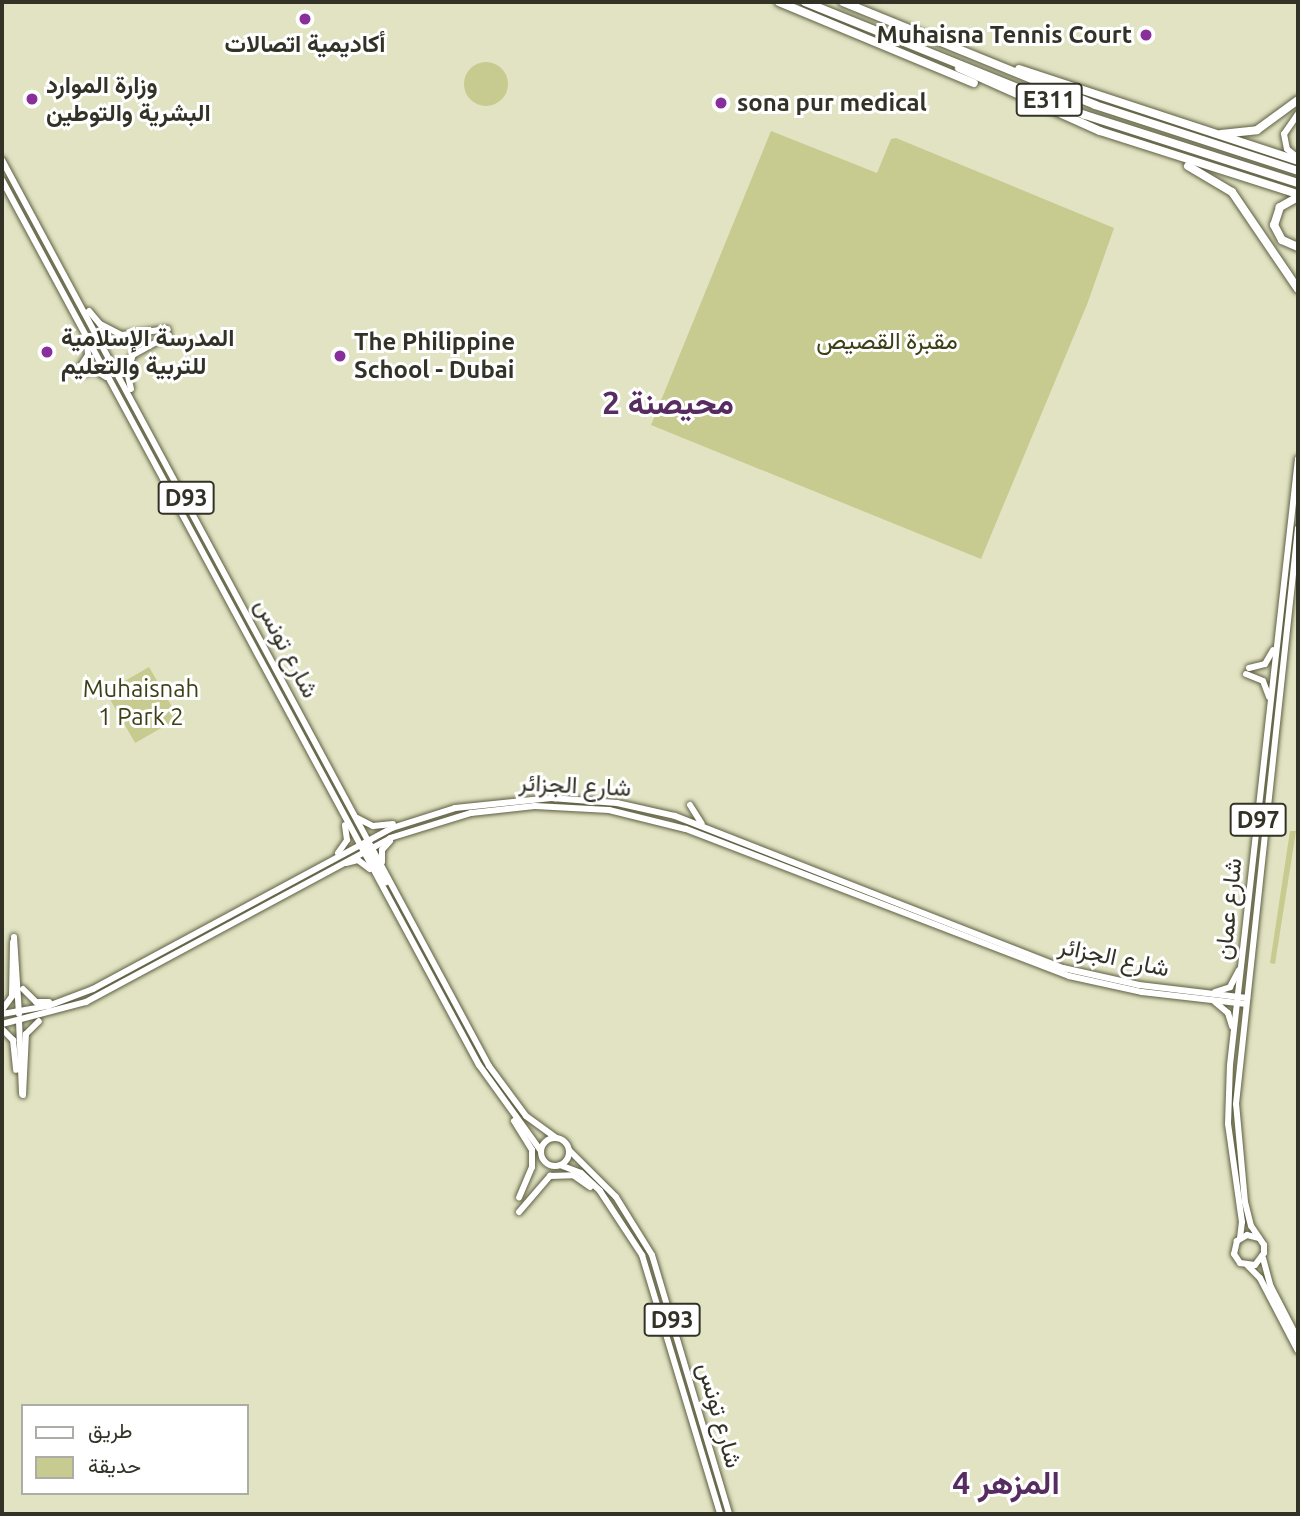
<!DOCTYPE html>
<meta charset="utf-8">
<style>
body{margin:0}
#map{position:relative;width:1300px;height:1516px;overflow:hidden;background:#e1e3c2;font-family:Ubuntu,Vazirmatn,sans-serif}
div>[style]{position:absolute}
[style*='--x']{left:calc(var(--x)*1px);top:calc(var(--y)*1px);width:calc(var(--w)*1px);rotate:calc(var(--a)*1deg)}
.green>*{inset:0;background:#c8cb8f;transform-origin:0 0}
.round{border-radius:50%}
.roads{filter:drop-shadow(0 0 2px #5e5f42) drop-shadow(0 0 2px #5e5f42)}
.major>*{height:6px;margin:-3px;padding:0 3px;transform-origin:3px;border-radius:3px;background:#fff}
.major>.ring{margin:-3px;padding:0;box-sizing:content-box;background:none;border:6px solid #fff;border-radius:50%}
.highway>*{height:8px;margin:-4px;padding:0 4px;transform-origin:4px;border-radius:4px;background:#fff}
.dots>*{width:19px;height:19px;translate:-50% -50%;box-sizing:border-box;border:4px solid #fff;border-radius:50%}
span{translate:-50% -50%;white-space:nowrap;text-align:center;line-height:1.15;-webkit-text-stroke:6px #fff;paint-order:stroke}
.shield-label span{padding:2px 5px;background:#fff;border:2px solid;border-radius:5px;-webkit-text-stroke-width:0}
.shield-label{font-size:23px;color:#323226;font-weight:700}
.poi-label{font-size:24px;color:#323226;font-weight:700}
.right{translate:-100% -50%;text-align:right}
.left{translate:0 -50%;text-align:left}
.park-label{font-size:24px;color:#3e3f16}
.street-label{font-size:24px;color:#323226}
.district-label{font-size:32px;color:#572c60;font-weight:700}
.frame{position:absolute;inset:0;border:4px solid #323226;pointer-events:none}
.legend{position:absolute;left:21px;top:1404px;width:228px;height:91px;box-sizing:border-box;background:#fff;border:2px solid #adada8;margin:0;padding:9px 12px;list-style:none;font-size:21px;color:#323226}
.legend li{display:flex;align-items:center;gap:14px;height:35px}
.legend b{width:35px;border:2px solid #adada8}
</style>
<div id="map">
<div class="green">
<div class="round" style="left:464px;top:62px;width:44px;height:44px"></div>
<div style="clip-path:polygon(771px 131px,877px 173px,891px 139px,896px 138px,1114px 228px,1088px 302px,981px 559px,651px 425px)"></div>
<div style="left:149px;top:667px;width:59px;height:50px;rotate:60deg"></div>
<div style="clip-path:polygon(1290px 831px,1296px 831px,1275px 964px,1270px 963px)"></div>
</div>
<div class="roads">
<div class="major">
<div style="--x:1298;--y:114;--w:24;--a:125"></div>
<div style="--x:1284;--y:134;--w:15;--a:79"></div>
<div style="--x:1287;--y:149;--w:14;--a:39"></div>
<div style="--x:2;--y:160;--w:1029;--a:61.74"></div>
<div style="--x:489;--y:1066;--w:62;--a:53.5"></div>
<div style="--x:526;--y:1116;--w:37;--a:36"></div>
<div style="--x:2;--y:180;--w:1005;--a:61.68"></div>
<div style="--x:479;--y:1065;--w:106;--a:54.2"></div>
<div style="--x:89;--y:311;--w:17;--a:50"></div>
<div style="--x:100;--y:324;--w:25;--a:27"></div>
<div style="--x:122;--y:335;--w:46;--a:-7.4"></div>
<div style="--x:79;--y:369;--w:17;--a:-57"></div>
<div style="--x:88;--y:355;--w:16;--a:-94"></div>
<div style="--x:83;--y:373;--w:12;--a:-14"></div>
<div style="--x:95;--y:370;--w:13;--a:32"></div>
<div style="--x:131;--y:389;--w:17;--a:-103"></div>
<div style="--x:127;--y:372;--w:18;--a:-71"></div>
<div style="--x:133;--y:355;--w:41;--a:-29.1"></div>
<div style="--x:1249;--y:668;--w:16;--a:-14"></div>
<div style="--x:1265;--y:664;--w:16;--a:-60"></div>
<div style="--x:1246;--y:674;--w:18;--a:22"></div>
<div style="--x:1263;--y:681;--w:17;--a:69"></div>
<div style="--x:690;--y:805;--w:22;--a:58"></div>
<div style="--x:357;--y:818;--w:18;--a:27"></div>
<div style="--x:373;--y:826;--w:20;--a:-6"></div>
<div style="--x:365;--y:846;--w:42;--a:59.7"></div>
<div style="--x:338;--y:853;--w:16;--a:-55"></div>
<div style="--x:347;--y:840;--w:15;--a:-98"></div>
<div style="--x:382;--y:862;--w:12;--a:-90"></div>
<div style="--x:382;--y:850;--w:12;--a:-48"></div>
<div style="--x:346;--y:863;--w:12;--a:-14"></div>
<div style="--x:358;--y:860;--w:15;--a:37"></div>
<div style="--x:14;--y:937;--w:77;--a:86.3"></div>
<div style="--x:23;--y:989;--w:18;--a:45"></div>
<div style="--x:36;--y:1002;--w:13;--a:0"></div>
<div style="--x:1215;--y:992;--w:16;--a:-18"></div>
<div style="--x:1230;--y:987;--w:19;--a:-62"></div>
<div style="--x:1215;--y:1002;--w:17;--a:40"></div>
<div style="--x:1228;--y:1013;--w:14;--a:73"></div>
<div style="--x:2;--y:1010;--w:17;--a:-54"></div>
<div style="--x:12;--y:996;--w:54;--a:-88.9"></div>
<div style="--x:2;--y:1014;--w:47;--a:-9.9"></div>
<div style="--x:48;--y:1006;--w:48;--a:-20.7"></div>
<div style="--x:93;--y:989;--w:340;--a:-28.3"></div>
<div style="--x:392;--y:828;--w:66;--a:-17.6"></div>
<div style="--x:455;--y:808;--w:97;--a:-5.9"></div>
<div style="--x:551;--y:798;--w:66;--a:4.3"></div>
<div style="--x:617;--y:803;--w:59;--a:12.6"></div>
<div style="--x:675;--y:816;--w:417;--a:21.4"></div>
<div style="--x:1063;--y:968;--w:78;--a:12.6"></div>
<div style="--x:1139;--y:985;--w:109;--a:6.9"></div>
<div style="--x:19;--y:1021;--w:73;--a:87.6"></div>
<div style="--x:2;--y:1024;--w:87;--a:-14.7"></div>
<div style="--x:86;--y:1002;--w:345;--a:-28.3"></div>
<div style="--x:390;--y:838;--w:85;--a:-17.2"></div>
<div style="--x:471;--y:813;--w:64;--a:-6.2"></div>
<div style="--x:535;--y:806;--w:74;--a:3.1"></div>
<div style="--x:609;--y:810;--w:79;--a:13.9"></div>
<div style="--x:686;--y:829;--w:410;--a:21"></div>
<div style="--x:1069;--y:976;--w:75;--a:12.4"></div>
<div style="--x:1142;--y:992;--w:105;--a:6.6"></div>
<div style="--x:2;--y:1029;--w:16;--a:45"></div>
<div style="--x:13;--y:1040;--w:30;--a:84"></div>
<div style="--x:23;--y:1095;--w:61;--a:-87.2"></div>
<div style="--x:26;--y:1034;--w:18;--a:-45"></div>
<div style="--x:514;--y:1121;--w:34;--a:58"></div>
<div style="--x:532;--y:1150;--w:17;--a:90"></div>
<div style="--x:532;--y:1167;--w:33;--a:113"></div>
<div class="ring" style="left:541px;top:1138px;width:22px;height:22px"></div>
<div style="--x:569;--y:1150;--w:66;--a:45"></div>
<div style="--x:616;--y:1197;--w:68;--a:58.2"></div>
<div style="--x:652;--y:1255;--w:270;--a:73.4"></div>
<div style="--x:560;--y:1165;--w:22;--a:21"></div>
<div style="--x:581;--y:1173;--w:26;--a:43"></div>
<div style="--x:600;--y:1191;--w:77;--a:56.7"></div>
<div style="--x:642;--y:1255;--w:270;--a:73.2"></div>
<div style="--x:519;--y:1212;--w:48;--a:-49.3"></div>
<div style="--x:550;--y:1176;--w:23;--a:-2"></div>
<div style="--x:573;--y:1175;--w:21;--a:35"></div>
<div style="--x:1240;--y:1238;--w:16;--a:-83"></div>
<div style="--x:1242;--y:1222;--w:99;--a:-98.1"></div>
<div style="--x:1228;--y:1124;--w:59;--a:-88.1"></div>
<div style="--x:1230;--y:1065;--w:610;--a:-83.6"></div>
<div style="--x:1259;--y:1238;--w:12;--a:-166"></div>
<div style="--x:1247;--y:1235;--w:12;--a:149"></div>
<div style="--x:1237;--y:1241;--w:13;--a:103"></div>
<div style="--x:1234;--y:1254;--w:11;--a:56"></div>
<div style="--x:1240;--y:1263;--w:15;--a:8"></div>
<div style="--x:1255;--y:1265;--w:15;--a:-53"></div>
<div style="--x:1264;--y:1253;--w:8;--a:-90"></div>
<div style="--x:1264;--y:1245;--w:23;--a:-124"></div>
<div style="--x:1251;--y:1226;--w:25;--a:-104"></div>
<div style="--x:1245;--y:1202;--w:98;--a:-95.2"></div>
<div style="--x:1236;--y:1104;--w:579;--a:-83.86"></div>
<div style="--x:1263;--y:1258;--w:30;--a:75"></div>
<div style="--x:1271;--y:1287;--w:59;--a:62.6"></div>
<div style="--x:1248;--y:1266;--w:17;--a:45"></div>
<div style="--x:1260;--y:1278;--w:82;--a:62.5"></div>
</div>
<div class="highway">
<div style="--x:779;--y:2;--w:211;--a:22.6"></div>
<div style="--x:805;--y:2;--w:302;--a:22"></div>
<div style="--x:1085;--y:115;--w:224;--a:17.7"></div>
<div style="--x:843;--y:2;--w:272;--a:22.2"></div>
<div style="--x:1095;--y:105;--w:213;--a:18"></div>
<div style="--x:959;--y:68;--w:154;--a:24.1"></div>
<div style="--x:1100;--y:131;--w:208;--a:17.7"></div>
<div style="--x:1019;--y:69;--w:294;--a:18.2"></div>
<div style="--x:1221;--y:134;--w:36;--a:-6"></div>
<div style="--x:1257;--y:130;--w:51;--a:-36.2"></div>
<div style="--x:1188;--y:166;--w:51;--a:30.6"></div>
<div style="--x:1232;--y:192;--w:117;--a:55.8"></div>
<div style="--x:1298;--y:197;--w:21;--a:151"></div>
<div style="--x:1280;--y:207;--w:19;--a:108"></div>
<div style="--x:1274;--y:225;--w:17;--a:62"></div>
<div style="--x:1282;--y:240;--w:17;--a:24"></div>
</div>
</div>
<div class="dots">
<div style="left:305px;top:19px;background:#892f9b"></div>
<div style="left:1146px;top:35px;background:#892f9b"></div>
<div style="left:32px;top:99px;background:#892f9b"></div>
<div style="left:721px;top:103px;background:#892f9b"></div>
<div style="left:47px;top:352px;background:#892f9b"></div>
<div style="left:340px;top:356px;background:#892f9b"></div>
</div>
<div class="shield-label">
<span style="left:1049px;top:100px">E311</span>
<span style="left:186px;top:498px">D93</span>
<span style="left:1258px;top:820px">D97</span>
<span style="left:672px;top:1320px">D93</span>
</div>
<div class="poi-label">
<span class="right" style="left:1132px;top:35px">Muhaisna Tennis Court</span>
<span style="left:305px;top:44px">أكاديمية اتصالات</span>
<span class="left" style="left:46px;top:99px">وزارة الموارد<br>البشرية والتوطين</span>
<span class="left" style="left:737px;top:103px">sona pur medical</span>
<span class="left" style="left:61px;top:352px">المدرسة الإسلامية<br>للتربية والتعليم</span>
<span class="left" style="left:354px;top:356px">The Philippine<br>School - Dubai</span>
</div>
<div class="park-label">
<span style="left:887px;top:341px">مقبرة القصيص</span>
<span style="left:141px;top:703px">Muhaisnah<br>1 Park 2</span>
</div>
<div class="street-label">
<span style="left:287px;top:648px;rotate:62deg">شارع تونس</span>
<span style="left:575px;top:785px;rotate:3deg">شارع الجزائر</span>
<span style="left:1228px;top:909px;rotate:-84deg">شارع عمان</span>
<span style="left:1114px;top:957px;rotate:12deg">شارع الجزائر</span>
<span style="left:720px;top:1415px;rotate:74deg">شارع تونس</span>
</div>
<div class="district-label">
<span style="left:668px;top:402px">محيصنة 2</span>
<span style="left:1006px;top:1482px">المزهر 4</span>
</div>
<div class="frame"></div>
<ul class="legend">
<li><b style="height:9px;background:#fff"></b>طريق</li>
<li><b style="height:19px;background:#c8cb8f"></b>حديقة</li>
</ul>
</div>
